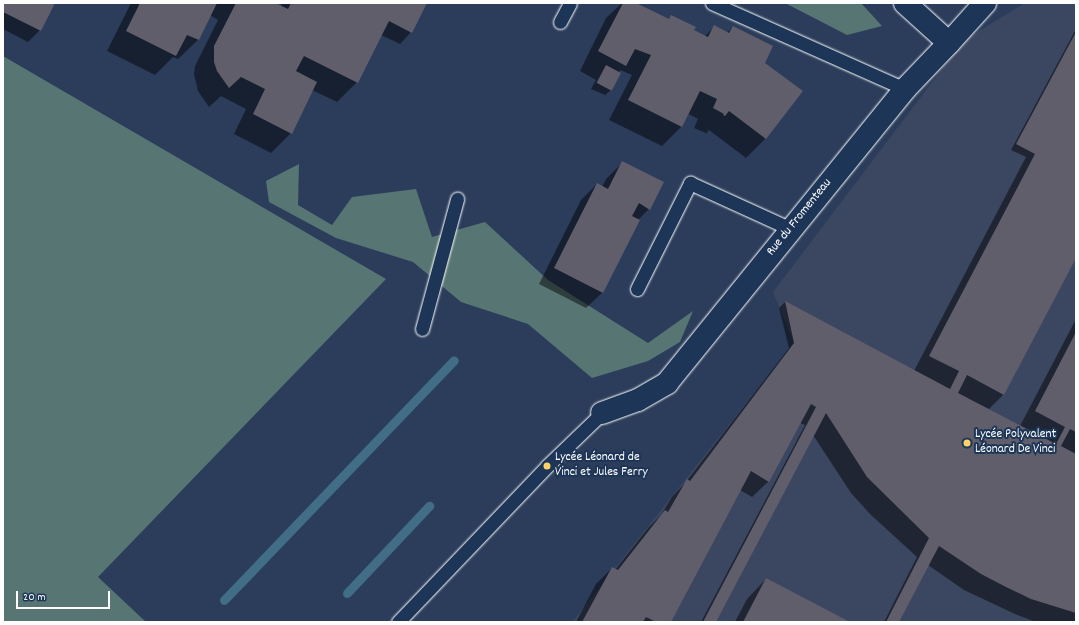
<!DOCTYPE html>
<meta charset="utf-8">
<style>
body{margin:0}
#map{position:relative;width:1079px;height:625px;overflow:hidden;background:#2b3d5b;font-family:Dekko,sans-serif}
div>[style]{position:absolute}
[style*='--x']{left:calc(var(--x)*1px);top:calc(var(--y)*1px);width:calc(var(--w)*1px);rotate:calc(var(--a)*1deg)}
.built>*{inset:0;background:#3b4760}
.green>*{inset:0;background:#577573}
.shadow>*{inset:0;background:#0007}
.stream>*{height:9px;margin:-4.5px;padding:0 4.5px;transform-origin:4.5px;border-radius:4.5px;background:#416d87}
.building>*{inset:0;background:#615e6c;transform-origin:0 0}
.roads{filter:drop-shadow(0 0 1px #fff) drop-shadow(0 0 1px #fff)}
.lane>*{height:13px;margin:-6.5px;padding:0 6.5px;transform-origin:6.5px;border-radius:6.5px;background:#1d3557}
.street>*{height:22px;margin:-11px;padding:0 11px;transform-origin:11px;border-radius:11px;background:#1d3557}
.dots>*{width:11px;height:11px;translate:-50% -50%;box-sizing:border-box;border:2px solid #1d3557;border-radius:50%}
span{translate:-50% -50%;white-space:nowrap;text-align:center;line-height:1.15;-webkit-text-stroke:4px #1d3557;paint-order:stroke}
.street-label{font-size:13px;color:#fff}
.poi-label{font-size:13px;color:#fff}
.left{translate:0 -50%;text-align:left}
.frame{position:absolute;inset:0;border:4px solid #fff;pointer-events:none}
.scale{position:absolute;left:16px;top:591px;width:94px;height:18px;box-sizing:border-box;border:2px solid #fff;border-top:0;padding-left:5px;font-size:12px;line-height:14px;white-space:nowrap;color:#fff;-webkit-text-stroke:3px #1d3557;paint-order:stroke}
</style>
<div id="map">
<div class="built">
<div style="clip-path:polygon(1025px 3px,1076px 3px,1076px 622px,572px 622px,794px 343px,773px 292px,964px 40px)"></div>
</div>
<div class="green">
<div style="clip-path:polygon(785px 3px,861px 3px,882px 26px,847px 35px)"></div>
<div style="clip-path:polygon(3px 56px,386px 279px,98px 577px,146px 622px,3px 622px)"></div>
<div style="clip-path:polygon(299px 164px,298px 205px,332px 225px,352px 197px,416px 189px,432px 237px,485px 222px,548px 280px,648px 343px,693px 311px,680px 342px,648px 361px,592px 378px,528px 324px,461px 302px,413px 262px,336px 238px,269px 202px,266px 181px)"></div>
</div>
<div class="shadow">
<div style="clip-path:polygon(3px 3px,54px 3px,40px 30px,28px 42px,3px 29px)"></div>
<div style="clip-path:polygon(272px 3px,281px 7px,282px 3px,426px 3px,411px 32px,400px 44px,381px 35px,357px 82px,337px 102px,312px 90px,291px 133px,271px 153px,234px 134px,246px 109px,221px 96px,209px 107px,198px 91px,194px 74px,195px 66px,218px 20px,210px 15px,198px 40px,178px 59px,173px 57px,155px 75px,107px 51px,131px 3px)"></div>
<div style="clip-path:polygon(622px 3px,634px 3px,668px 20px,671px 16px,704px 37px,714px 27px,727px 33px,733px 27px,764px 63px,802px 91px,765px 139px,746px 158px,709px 130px,705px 135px,706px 133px,694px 128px,698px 119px,687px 113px,681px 127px,662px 146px,609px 120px,632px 75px,620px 70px,611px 90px,605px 95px,591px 89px,596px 80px,580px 71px,606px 18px)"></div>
<div style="clip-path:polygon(1076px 29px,1076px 256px,1004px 394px,988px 410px,1020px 426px,1076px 319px,1076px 622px,1036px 622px,1015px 614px,964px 590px,928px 565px,898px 622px,884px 622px,917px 557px,870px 514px,851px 493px,813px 435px,715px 622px,701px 622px,805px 425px,800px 423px,769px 481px,752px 497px,740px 490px,670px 622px,576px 622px,596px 584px,612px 568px,615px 570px,649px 527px,661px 515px,672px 497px,686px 482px,789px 348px,779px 308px,785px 302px,914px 371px,1026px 157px,1011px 150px)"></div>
<div style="clip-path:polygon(622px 163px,649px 209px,638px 220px,603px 292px,586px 308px,539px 284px,581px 200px,597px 184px,602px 187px,606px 179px)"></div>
<div style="clip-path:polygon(766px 579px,847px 622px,735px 622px,747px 599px)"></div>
</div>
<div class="stream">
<div style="--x:347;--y:593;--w:120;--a:-46.7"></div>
<div style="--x:224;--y:600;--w:332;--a:-46.2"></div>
</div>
<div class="building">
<div style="clip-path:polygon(3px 3px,55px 3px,41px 31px,3px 12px)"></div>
<div style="clip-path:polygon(140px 3px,217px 3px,199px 40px,187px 35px,176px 56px,126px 31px)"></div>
<div style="clip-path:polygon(236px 3px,275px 3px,288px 9px,291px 3px,427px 3px,412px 33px,389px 21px,358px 83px,304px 56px,296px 71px,317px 82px,292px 134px,253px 114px,265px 89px,241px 77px,229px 88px,217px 71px,214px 62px,214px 46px)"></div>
<div style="clip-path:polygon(623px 3px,636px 3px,669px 19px,671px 15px,696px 27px,694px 30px,708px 37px,714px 25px,729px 33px,733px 26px,773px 46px,765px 63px,803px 91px,766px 139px,729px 111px,725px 116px,723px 115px,724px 114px,713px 108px,717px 99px,700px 91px,682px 127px,628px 100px,651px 55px,635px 49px,626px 66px,598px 51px)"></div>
<div style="clip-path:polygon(1076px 32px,1076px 258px,1004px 395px,967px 375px,958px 393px,1056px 444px,1065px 427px,1035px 411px,1076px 332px,1076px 432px,1070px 429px,1061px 446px,1076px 454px,1076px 613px,1031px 599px,1006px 587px,981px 574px,939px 546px,899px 622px,886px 622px,929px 538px,867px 477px,826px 413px,716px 622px,703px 622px,816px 407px,811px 404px,769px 482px,751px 471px,671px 622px,656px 622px,646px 617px,643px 622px,582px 622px,612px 567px,618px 570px,665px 510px,668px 512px,687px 479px,690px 481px,794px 343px,785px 301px,950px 389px,959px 371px,929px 356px,1035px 154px,1016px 144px)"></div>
<div style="left:606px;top:65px;width:17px;height:20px;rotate:28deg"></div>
<div style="clip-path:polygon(622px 161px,664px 182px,650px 210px,639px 203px,632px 216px,640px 220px,603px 293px,554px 268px,597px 183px,608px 189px)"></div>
<div style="clip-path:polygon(766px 578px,850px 622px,743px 622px)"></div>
</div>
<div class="roads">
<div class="lane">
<div style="--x:712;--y:3;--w:211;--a:24"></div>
<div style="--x:560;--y:22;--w:21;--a:-62"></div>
<div style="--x:637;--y:289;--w:119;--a:-63.4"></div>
<div style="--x:690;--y:183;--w:111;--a:24.5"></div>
<div style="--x:422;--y:329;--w:135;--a:-74.9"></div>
<div style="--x:398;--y:622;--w:216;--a:-46.3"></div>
<div style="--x:547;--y:466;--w:76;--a:-43.9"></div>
</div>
<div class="street">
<div style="--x:905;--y:3;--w:59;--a:42.3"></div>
<div style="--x:602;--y:413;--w:38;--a:-20"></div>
<div style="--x:638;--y:400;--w:34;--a:-30"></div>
<div style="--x:667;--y:383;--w:378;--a:-51"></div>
<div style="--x:905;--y:89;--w:64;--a:-46.3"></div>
<div style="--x:949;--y:43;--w:54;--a:-48"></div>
</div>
</div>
<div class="dots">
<div style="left:967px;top:443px;background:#ffd166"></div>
<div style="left:547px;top:466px;background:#ffd166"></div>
</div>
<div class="street-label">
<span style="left:800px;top:218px;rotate:-51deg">Rue du Fromenteau</span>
</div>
<div class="poi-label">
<span class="left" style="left:975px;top:443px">Lycée Polyvalent<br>Léonard De Vinci</span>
<span class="left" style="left:555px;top:466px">Lycée Léonard de<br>Vinci et Jules Ferry</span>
</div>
<div class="frame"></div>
<div class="scale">20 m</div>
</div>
